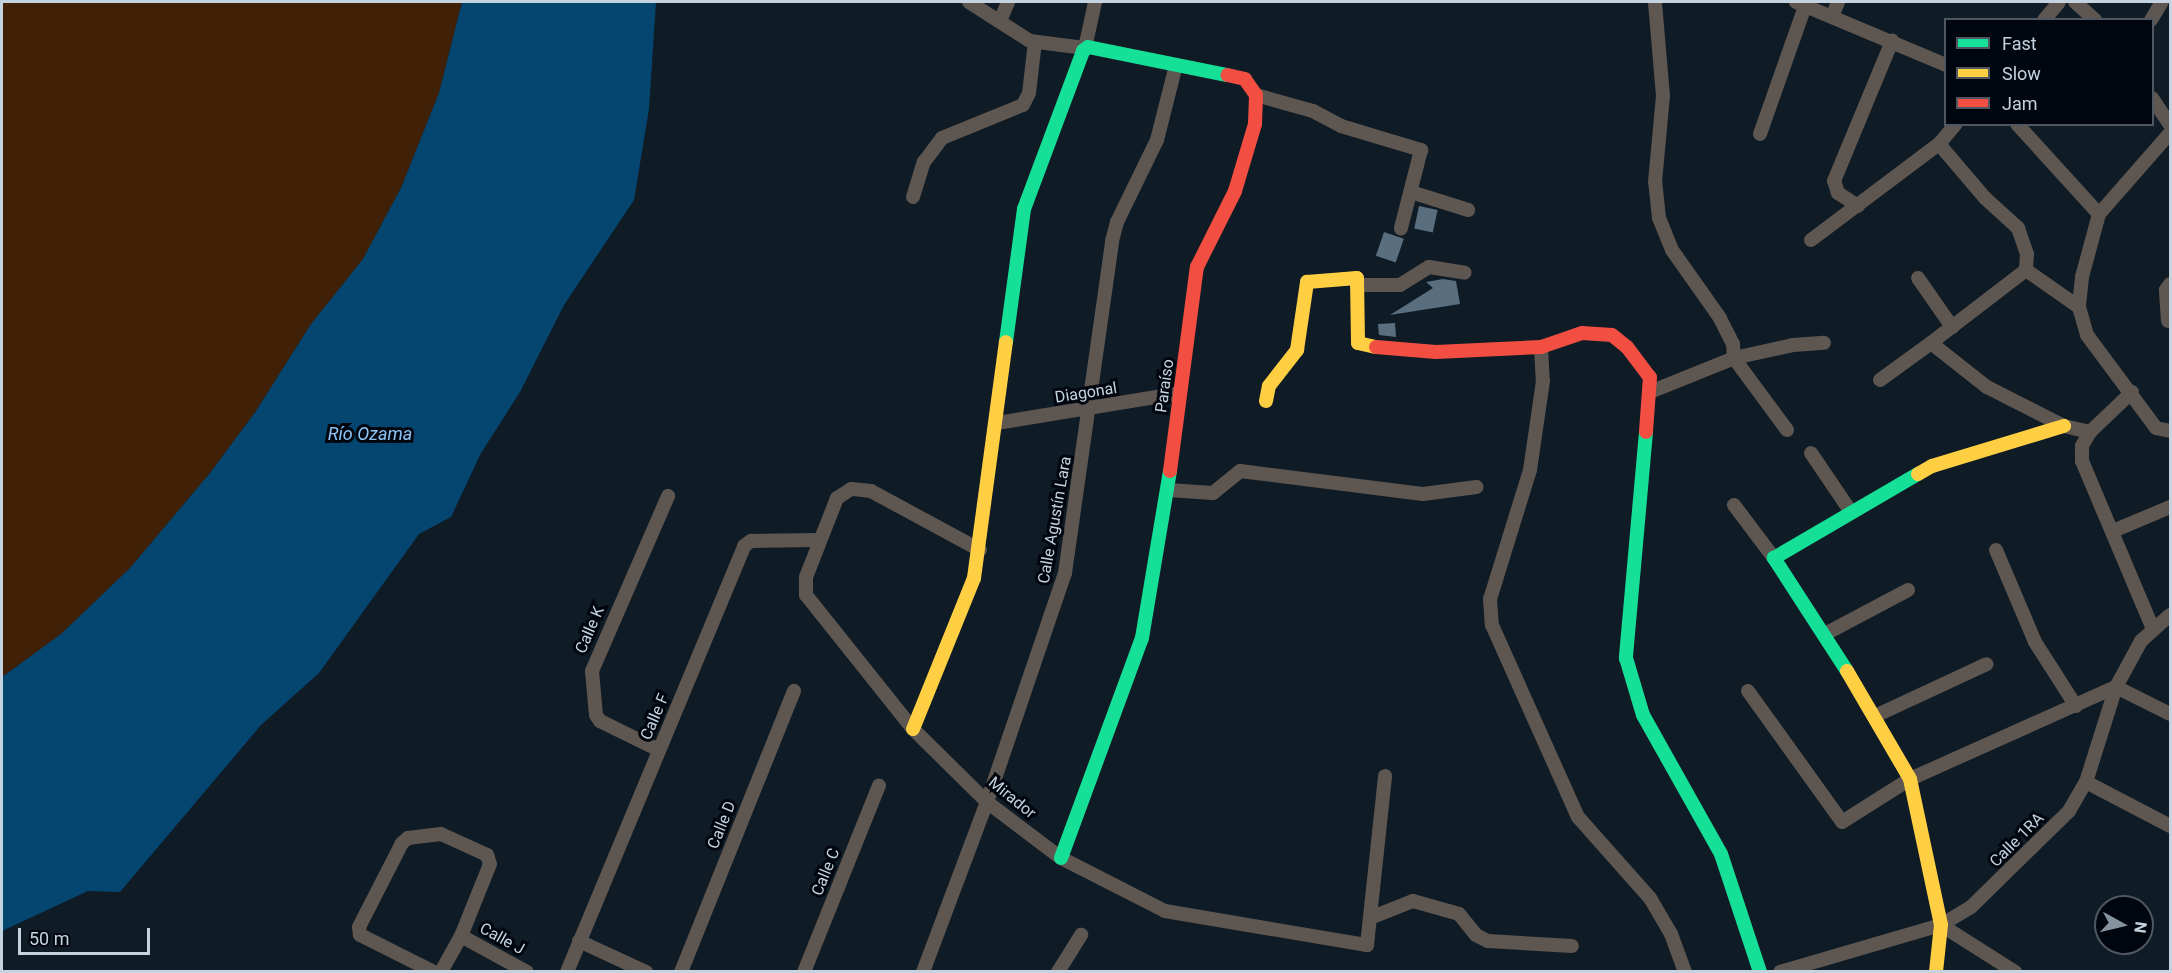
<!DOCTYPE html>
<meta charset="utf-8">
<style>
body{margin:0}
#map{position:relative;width:2172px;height:973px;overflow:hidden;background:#0f1b25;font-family:Roboto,sans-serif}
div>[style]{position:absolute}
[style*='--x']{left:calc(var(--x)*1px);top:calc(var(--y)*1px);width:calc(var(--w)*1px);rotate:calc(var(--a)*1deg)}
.green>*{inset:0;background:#402108}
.water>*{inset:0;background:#054671}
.building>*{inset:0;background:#596e7f;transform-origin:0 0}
.street>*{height:14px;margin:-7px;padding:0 7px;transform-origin:7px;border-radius:7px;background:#5e5650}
.fast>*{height:14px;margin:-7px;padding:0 7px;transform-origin:7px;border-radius:7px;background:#16e098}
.slow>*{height:14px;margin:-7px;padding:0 7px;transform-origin:7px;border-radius:7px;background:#ffcf43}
.jam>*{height:14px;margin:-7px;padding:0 7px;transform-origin:7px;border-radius:7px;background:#f24e42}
span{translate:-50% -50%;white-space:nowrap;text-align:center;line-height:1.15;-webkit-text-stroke:6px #01060e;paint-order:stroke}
.street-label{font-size:16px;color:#c5d3e0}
.water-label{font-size:18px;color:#8cc4f6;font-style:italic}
.frame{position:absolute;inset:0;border:3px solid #c5d3e0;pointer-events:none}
.legend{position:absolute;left:1944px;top:18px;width:210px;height:108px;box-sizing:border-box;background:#01060e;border:2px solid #4f5862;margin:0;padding:8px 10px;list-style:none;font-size:18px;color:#c5d3e0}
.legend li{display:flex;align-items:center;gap:12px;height:30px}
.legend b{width:30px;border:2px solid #4f5862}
.north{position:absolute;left:2094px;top:895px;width:60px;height:60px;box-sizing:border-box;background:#01060e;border:2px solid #4f5862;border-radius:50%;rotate:98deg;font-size:16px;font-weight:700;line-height:24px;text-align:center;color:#c5d3e0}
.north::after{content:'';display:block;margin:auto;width:21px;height:27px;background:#85939f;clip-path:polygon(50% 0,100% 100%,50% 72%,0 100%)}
.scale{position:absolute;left:18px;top:928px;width:132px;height:27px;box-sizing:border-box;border:3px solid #c5d3e0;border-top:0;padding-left:8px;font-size:18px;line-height:21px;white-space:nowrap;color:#c5d3e0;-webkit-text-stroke:4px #01060e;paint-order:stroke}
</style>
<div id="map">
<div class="green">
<div style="clip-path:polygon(2px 2px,462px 2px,439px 93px,401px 188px,363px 259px,311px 324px,256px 411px,210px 473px,130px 568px,61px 634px,2px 677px)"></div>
</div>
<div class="water">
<div style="clip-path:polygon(462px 2px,656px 2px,649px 109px,634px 200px,564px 305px,520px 392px,481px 453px,451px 517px,419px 534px,319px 673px,261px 725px,120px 892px,88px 891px,2px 931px,2px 677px,61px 634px,130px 568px,210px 473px,256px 411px,311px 324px,363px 259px,401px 188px,439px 93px)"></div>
</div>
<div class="building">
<div style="left:1419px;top:206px;width:19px;height:23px;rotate:12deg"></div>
<div style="left:1384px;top:232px;width:21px;height:25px;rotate:19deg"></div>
<div style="clip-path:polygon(1443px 279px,1456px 281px,1460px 304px,1390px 315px,1433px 288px,1426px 282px)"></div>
<div style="clip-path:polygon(1395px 323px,1396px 337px,1379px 335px,1378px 324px)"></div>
</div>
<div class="street">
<div style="--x:969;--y:2;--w:72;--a:32.6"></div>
<div style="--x:1030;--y:41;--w:55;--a:7.3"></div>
<div style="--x:1085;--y:48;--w:47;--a:-77.7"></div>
<div style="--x:1796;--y:2;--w:163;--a:22.8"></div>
<div style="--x:2075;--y:2;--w:27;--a:42"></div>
<div style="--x:1832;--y:17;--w:16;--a:-68"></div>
<div style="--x:2044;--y:20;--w:23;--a:-50"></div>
<div style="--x:2151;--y:20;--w:21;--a:-59"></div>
<div style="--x:1000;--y:21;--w:21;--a:-67"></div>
<div style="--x:1256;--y:95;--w:59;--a:15.7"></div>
<div style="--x:1313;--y:111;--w:32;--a:28"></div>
<div style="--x:1341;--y:126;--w:84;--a:16.7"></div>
<div style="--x:1421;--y:150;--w:81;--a:104.4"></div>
<div style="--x:2152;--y:98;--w:32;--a:56"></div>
<div style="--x:2017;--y:124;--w:122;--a:47.7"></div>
<div style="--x:2170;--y:133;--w:108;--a:131.2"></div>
<div style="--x:2099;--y:214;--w:65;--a:105.1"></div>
<div style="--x:2082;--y:277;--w:30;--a:96"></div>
<div style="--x:2079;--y:307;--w:29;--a:74"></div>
<div style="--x:2087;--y:335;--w:116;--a:53.4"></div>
<div style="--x:2156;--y:428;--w:14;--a:12"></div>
<div style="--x:1760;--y:134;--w:136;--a:-70.6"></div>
<div style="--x:1939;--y:144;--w:71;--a:49.6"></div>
<div style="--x:1985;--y:198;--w:45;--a:42.3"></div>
<div style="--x:2018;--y:228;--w:28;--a:71"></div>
<div style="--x:2027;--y:254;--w:16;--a:94"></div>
<div style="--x:1411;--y:192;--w:60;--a:17.5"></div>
<div style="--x:913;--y:197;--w:37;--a:-73"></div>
<div style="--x:924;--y:162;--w:30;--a:-53"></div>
<div style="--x:942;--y:138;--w:87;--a:-22.2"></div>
<div style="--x:1023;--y:105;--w:13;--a:-63"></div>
<div style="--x:1029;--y:93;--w:51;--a:-83.3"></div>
<div style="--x:1858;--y:206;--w:24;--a:-147"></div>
<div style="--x:1838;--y:193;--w:13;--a:-108"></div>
<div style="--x:1834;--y:181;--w:152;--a:-67.5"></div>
<div style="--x:1811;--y:240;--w:160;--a:-36.9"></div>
<div style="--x:1939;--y:144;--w:26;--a:-50"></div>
<div style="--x:2026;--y:270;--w:120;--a:142.5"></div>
<div style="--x:1931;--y:343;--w:71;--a:38.2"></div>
<div style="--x:1987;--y:387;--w:86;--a:26.9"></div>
<div style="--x:2064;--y:426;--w:27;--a:13"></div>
<div style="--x:2090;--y:432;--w:58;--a:-43.6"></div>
<div style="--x:2026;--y:270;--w:65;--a:34.9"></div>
<div style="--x:1918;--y:278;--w:60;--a:55.2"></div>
<div style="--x:1357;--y:285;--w:43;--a:0"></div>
<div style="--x:1400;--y:285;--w:34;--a:-32"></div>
<div style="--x:1429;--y:267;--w:36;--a:9"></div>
<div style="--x:2168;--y:321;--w:31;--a:-94"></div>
<div style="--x:2166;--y:290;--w:7;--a:-56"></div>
<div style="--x:1541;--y:347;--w:34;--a:87"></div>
<div style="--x:1543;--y:381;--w:90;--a:98.3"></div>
<div style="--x:1530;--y:470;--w:135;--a:107.2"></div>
<div style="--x:1490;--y:599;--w:26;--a:86"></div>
<div style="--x:1492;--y:625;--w:210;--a:65.9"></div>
<div style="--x:1578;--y:817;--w:108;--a:48.4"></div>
<div style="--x:1650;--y:898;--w:42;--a:59.7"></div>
<div style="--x:1671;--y:934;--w:40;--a:69.8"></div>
<div style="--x:1880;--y:380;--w:63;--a:-36"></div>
<div style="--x:1650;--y:392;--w:91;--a:-22"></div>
<div style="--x:1734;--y:358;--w:14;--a:-94"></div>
<div style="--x:1733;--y:344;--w:29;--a:-117"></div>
<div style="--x:1720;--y:318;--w:83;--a:-125.2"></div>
<div style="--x:1672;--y:250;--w:35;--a:-112"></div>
<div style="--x:1659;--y:218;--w:36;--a:-96"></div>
<div style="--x:1655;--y:182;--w:86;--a:-84.7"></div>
<div style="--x:1663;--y:96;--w:94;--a:-94.9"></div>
<div style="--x:997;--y:423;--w:185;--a:-9.3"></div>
<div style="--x:1787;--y:430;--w:89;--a:-126.4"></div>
<div style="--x:1734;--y:358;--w:60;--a:-12.4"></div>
<div style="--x:1793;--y:345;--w:31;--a:-4"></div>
<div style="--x:2090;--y:432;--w:16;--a:120"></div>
<div style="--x:2082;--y:446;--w:15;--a:90"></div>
<div style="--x:2082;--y:461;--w:180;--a:67.1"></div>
<div style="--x:1811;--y:453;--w:71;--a:55.9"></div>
<div style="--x:1168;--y:490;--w:45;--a:3.8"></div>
<div style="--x:1213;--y:493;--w:35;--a:-39"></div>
<div style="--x:1240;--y:471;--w:184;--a:7.2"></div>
<div style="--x:1423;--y:494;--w:54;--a:-7.4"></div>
<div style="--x:1734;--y:505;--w:66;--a:53"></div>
<div style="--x:2113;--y:531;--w:62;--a:-22.8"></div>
<div style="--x:980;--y:550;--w:124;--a:-151.6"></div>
<div style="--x:871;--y:491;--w:20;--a:-174"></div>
<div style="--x:851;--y:489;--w:17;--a:147"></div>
<div style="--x:837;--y:498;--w:85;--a:111.4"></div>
<div style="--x:806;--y:577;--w:18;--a:90"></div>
<div style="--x:806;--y:595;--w:171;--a:51.4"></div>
<div style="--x:913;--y:729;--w:104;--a:44.6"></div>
<div style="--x:987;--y:802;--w:93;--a:37.1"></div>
<div style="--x:1061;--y:858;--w:117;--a:27"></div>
<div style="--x:1165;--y:911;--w:205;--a:9.6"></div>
<div style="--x:1367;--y:945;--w:170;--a:-83.9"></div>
<div style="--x:1996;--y:550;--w:100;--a:67"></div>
<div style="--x:2035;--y:642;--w:76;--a:57.4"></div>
<div style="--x:1825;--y:634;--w:94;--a:-27.9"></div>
<div style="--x:1748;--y:691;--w:161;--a:54.3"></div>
<div style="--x:1842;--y:822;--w:80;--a:-32.3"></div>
<div style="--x:1910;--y:779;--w:226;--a:-24.1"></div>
<div style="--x:2116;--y:687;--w:60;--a:26.6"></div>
<div style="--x:1875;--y:716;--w:123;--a:-24.9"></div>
<div style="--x:659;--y:750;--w:66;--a:-153.8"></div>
<div style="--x:600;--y:721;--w:7;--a:-124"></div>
<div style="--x:596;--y:715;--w:44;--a:-95.2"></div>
<div style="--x:592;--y:671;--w:191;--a:-66.5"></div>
<div style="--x:2086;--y:782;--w:95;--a:27.6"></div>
<div style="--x:1370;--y:918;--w:46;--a:-21.6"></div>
<div style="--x:1413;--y:901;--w:48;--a:15.8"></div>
<div style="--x:1459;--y:914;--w:27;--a:51"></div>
<div style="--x:1476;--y:935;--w:13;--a:27"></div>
<div style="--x:1488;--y:941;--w:84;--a:3.4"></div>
<div style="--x:1941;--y:925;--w:88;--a:32.4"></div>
<div style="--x:461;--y:936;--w:75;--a:28.6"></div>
<div style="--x:579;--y:941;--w:74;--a:24.8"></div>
<div style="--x:434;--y:972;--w:83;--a:-153.4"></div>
<div style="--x:360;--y:935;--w:8;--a:-97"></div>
<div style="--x:359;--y:927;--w:94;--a:-62.9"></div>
<div style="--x:402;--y:843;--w:8;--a:-40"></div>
<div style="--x:408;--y:838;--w:33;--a:-7"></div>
<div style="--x:441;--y:834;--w:51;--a:24.5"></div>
<div style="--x:487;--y:855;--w:9;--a:72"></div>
<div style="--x:490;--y:864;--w:78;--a:111.9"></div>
<div style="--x:461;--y:936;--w:41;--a:119.1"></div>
<div style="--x:567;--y:972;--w:461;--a:-67.4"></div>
<div style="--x:744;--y:546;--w:9;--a:-36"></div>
<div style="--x:751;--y:541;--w:69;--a:-0.8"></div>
<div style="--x:681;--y:972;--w:303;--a:-68.1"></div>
<div style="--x:804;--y:972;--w:201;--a:-68.1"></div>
<div style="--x:923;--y:972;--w:182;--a:-69.4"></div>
<div style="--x:987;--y:802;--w:242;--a:-71.2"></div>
<div style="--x:1065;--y:573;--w:335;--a:-81.9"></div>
<div style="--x:1112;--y:241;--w:20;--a:-75"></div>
<div style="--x:1117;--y:222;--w:91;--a:-64"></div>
<div style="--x:1157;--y:140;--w:77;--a:-75.8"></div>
<div style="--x:1058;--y:972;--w:44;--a:-58.1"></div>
<div style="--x:1780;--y:972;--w:168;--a:-16.3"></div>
<div style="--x:1941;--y:925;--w:35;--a:-31"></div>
<div style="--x:1971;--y:907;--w:137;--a:-44.4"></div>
<div style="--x:2069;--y:811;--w:34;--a:-60"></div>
<div style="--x:2086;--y:782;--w:100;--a:-72.5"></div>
<div style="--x:2116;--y:687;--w:52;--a:-61.5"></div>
<div style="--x:2141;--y:641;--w:39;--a:-42"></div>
</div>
<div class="fast">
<div style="--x:1006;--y:342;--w:134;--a:-82.3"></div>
<div style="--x:1024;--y:209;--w:169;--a:-69.5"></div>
<div style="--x:1083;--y:51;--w:6;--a:-39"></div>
<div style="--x:1088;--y:47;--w:142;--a:11.4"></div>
<div style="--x:1646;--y:432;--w:227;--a:95.1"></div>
<div style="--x:1626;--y:658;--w:59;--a:73.4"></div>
<div style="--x:1643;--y:715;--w:159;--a:60.7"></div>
<div style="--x:1721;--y:854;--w:124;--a:71.7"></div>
<div style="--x:1847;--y:671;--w:135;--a:-122.9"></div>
<div style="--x:1774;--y:558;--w:167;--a:-30.3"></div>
<div style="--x:1061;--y:858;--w:234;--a:-69.8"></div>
<div style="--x:1142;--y:638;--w:169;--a:-80.5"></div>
</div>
<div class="slow">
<div style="--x:1266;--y:401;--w:15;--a:-79"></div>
<div style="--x:1269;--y:386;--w:46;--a:-52.1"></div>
<div style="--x:1297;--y:350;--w:69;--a:-81.6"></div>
<div style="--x:1307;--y:282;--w:50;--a:-4.6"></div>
<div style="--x:1357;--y:278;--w:65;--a:89.1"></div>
<div style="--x:1358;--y:343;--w:18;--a:13"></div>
<div style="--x:1918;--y:474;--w:16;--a:-30"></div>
<div style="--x:1932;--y:466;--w:138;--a:-16.9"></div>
<div style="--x:1847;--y:671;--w:125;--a:59.7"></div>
<div style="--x:1910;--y:779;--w:149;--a:78"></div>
<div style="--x:1941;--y:925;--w:47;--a:96.1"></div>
<div style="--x:913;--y:729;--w:163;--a:-68"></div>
<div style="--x:974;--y:578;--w:238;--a:-82.3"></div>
</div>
<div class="jam">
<div style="--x:1376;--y:347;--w:60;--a:4.8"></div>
<div style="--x:1436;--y:352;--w:105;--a:-2.7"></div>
<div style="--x:1541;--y:347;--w:43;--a:-18.9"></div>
<div style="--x:1582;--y:333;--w:30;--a:4"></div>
<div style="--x:1612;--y:335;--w:19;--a:39"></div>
<div style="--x:1627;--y:347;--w:38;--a:53"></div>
<div style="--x:1650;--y:377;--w:55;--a:94.2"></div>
<div style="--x:1170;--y:471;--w:206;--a:-82.5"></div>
<div style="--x:1197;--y:267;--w:85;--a:-63.4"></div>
<div style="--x:1235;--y:191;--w:70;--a:-73.4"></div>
<div style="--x:1255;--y:124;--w:29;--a:-88"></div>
<div style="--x:1256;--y:95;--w:19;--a:-125"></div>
<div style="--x:1245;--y:79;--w:18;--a:-167"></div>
</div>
<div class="street-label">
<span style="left:1165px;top:386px;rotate:-82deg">Paraíso</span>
<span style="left:1086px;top:393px;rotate:-9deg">Diagonal</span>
<span style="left:1055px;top:520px;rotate:-80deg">Calle Agustín Lara</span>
<span style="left:590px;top:630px;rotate:-67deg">Calle K</span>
<span style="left:655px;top:717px;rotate:-67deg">Calle F</span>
<span style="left:1012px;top:798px;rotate:39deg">Mirador</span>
<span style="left:722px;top:825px;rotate:-68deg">Calle D</span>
<span style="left:2017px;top:840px;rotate:-45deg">Calle 1RA</span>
<span style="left:826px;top:872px;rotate:-68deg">Calle C</span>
<span style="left:502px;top:939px;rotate:29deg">Calle J</span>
</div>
<div class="water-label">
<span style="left:370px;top:434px">Río Ozama</span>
</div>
<div class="frame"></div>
<ul class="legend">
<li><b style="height:8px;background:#16e098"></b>Fast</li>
<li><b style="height:8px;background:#ffcf43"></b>Slow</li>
<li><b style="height:8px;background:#f24e42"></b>Jam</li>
</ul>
<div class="north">N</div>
<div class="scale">50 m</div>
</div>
